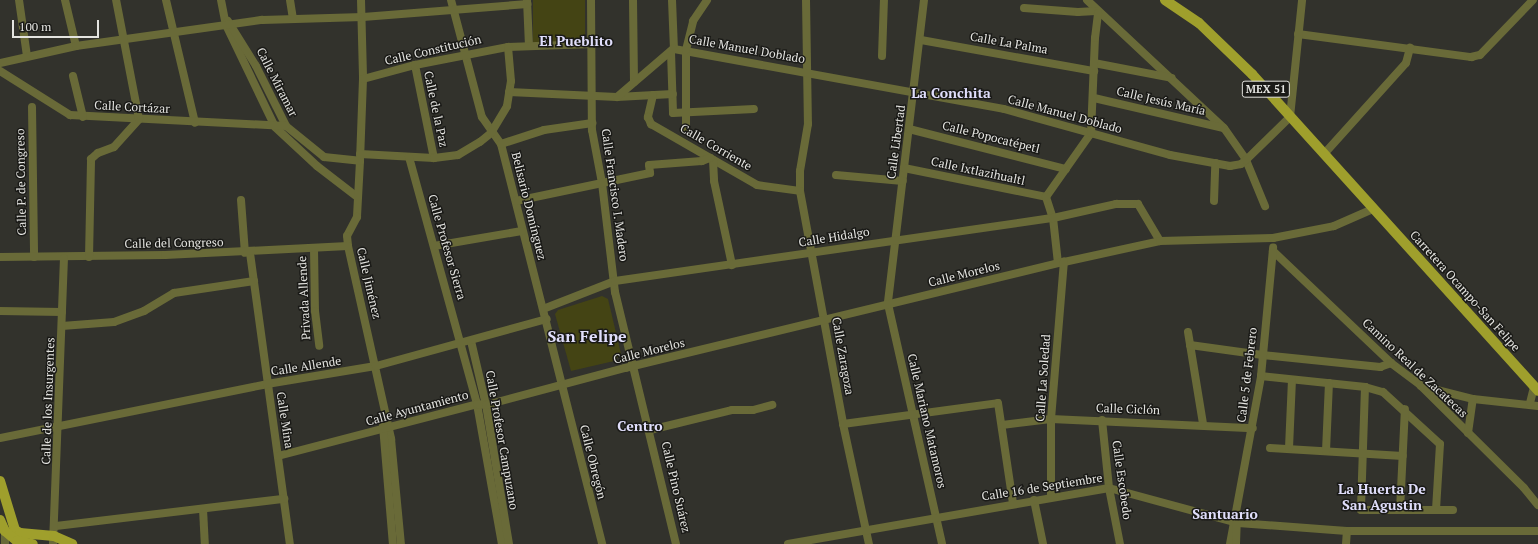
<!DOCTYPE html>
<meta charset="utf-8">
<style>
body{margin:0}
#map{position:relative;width:1538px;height:544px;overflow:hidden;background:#32322c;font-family:"PT Serif",serif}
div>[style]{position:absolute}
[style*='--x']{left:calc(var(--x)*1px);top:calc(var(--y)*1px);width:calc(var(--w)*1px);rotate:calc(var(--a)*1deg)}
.green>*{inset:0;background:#444414;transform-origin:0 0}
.minor>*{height:8px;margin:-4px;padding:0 4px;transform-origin:4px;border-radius:4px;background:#696a38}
.major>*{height:10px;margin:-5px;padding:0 5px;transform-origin:5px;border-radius:5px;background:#9f9f2c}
span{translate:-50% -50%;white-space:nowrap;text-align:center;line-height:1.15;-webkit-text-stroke:3px #1a1a17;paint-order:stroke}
.shield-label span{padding:1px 3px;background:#1a1a17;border:1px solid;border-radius:3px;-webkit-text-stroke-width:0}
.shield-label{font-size:11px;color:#e4e4e0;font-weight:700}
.street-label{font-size:12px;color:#e4e4e0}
.quarter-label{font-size:14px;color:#e0defb;font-weight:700}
.district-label{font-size:16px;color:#e0defb;font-weight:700}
.scale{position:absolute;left:12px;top:20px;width:87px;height:18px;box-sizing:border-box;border:2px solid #e4e4e0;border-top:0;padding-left:5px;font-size:12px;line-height:14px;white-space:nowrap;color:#e4e4e0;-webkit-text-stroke:3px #1a1a17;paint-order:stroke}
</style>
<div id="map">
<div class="green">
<div style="left:533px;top:0;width:52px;height:42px"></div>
<div style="clip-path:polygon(602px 296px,608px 299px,621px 354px,614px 361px,571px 371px,555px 314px,558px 310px)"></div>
</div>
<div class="minor">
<div style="--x:19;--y:0;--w:57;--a:81.9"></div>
<div style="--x:65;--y:0;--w:47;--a:76.6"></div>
<div style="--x:166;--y:0;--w:126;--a:76.7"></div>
<div style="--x:221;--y:0;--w:25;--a:79"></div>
<div style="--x:226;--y:25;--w:113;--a:64.3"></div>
<div style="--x:275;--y:127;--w:57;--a:42.9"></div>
<div style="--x:317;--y:166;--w:49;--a:37.6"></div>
<div style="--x:290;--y:0;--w:18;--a:81"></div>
<div style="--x:361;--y:0;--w:79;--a:88.5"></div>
<div style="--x:363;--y:79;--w:82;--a:92.1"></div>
<div style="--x:360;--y:161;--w:56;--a:93.1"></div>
<div style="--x:357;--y:217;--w:21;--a:118"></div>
<div style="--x:347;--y:236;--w:10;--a:84"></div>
<div style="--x:348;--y:246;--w:198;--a:77.4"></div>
<div style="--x:391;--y:439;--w:105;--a:84.6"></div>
<div style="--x:451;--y:0;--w:121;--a:75.2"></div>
<div style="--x:482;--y:117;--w:33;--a:55"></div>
<div style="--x:501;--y:144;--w:413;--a:75.8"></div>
<div style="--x:527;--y:0;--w:45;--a:87.5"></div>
<div style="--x:591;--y:0;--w:130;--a:89.6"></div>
<div style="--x:592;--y:130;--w:54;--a:79.3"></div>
<div style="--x:602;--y:183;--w:110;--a:83.2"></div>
<div style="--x:615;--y:292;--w:259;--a:76.4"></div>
<div style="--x:633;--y:0;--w:82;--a:89.3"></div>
<div style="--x:672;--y:0;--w:49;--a:87.7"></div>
<div style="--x:806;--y:0;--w:124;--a:89.1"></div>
<div style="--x:808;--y:124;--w:48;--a:99.7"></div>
<div style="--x:800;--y:171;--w:20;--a:90"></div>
<div style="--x:800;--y:191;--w:237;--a:79.5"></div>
<div style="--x:843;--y:424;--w:123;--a:77.8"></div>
<div style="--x:924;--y:0;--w:306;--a:96.8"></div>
<div style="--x:888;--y:304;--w:246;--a:77.3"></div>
<div style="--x:1087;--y:0;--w:187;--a:43.1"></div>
<div style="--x:1224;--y:128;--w:39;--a:55"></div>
<div style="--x:1246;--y:160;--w:50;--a:67.6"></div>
<div style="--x:1024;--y:8;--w:54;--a:4.2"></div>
<div style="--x:1078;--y:12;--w:18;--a:-3"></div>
<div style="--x:228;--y:21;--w:53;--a:58.1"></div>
<div style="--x:256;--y:66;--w:67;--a:63.4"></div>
<div style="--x:286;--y:126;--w:49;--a:39.2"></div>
<div style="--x:324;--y:157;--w:36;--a:6"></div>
<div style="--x:1298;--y:34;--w:175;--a:7.6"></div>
<div style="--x:1471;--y:57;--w:9;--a:-13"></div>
<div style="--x:1480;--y:55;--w:76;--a:-46.1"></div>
<div style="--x:921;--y:40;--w:176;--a:10.2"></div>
<div style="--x:674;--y:49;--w:335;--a:10.3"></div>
<div style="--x:1004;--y:109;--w:172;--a:15.5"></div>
<div style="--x:1170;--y:155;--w:61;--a:10.4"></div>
<div style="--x:1230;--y:166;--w:11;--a:-10"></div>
<div style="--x:1241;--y:164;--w:6;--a:-39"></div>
<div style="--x:1246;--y:160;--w:62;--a:-44.3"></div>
<div style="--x:1290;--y:117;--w:118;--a:-84.1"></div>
<div style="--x:671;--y:52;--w:61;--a:88.1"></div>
<div style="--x:673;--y:113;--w:81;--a:-2.8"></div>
<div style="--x:882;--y:56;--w:56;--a:-88"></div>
<div style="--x:0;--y:63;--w:78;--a:-12.6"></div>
<div style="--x:76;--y:46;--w:188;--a:-8"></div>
<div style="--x:262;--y:20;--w:101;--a:-1.7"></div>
<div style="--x:363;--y:17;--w:165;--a:-4.5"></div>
<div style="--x:1094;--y:63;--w:79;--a:10.9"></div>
<div style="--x:415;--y:65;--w:95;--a:78.5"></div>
<div style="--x:0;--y:71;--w:83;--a:32.2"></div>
<div style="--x:70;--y:115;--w:216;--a:2.9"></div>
<div style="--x:73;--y:76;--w:42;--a:76.3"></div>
<div style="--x:363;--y:79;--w:54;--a:-15.1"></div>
<div style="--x:415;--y:65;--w:95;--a:-11"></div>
<div style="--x:508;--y:47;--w:85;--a:-2"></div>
<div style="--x:509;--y:92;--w:108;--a:2.7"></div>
<div style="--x:617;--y:97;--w:56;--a:-3.1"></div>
<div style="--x:653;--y:95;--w:23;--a:103"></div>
<div style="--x:648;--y:117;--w:8;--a:67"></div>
<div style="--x:651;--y:124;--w:122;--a:29.9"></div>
<div style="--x:757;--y:185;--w:43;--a:7.9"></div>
<div style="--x:617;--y:97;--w:74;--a:-40.6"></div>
<div style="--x:1094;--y:98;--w:132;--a:13.1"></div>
<div style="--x:32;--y:107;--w:150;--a:89.2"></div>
<div style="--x:686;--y:128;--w:78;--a:-90"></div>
<div style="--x:686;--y:50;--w:30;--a:-76"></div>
<div style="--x:693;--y:21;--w:25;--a:-56"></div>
<div style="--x:909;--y:129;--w:162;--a:14.3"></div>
<div style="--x:501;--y:144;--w:45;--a:-18"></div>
<div style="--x:544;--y:130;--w:49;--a:-8.3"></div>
<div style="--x:360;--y:154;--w:74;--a:3.1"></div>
<div style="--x:434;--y:158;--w:24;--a:-7"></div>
<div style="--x:458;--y:155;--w:26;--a:-31"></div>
<div style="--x:480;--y:142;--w:14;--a:-39"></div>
<div style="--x:491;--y:133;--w:31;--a:-59"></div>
<div style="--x:507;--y:106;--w:25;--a:-81"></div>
<div style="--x:511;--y:81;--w:34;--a:-95"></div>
<div style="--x:1324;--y:154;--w:122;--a:-48"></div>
<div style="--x:1406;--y:63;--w:16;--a:-75"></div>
<div style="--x:409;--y:157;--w:256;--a:74.6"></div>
<div style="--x:477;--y:404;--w:142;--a:79.9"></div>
<div style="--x:713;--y:160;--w:21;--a:87"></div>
<div style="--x:714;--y:181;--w:86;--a:77.9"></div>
<div style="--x:904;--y:168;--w:145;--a:11.5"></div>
<div style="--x:836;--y:175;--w:67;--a:5.1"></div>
<div style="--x:1046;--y:197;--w:78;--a:-54.9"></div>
<div style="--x:1091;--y:133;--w:95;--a:-87.6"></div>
<div style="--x:1095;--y:38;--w:25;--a:-83"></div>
<div style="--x:1046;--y:197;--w:22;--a:72"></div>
<div style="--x:1053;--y:218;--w:45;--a:83.7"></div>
<div style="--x:241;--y:200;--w:53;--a:85.7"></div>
<div style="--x:516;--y:201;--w:137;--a:-11.8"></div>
<div style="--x:650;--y:173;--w:8;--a:-97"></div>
<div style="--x:649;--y:165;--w:53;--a:-4.3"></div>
<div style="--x:702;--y:161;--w:9;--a:-21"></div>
<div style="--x:1214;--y:201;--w:38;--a:-88"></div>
<div style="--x:434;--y:246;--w:89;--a:-9.7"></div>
<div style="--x:314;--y:249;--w:62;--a:89.1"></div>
<div style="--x:315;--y:311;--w:35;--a:83"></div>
<div style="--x:1273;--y:251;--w:163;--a:43.5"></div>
<div style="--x:1391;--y:363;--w:36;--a:37"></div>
<div style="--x:1420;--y:385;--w:146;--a:44.7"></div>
<div style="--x:1524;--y:488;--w:22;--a:51"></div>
<div style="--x:250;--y:253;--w:294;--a:82.2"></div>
<div style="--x:0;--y:257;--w:165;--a:-0.7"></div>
<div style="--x:165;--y:255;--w:183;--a:-2.8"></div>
<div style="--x:89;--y:257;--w:98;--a:-88.8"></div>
<div style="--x:91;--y:159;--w:9;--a:-41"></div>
<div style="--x:98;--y:153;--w:17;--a:-21"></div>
<div style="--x:114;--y:147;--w:38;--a:-48"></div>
<div style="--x:139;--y:119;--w:121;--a:-100.9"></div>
<div style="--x:543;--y:309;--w:77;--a:-21.3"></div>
<div style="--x:615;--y:281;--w:443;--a:-8.2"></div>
<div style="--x:1053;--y:218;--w:65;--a:-12.5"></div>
<div style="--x:1116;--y:204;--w:22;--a:0"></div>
<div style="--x:1138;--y:204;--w:43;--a:59.3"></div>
<div style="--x:0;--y:311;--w:62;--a:0.9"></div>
<div style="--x:62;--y:326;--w:52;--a:-4.4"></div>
<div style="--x:114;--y:322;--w:32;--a:-20"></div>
<div style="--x:144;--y:311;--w:35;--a:-31"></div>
<div style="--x:174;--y:293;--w:81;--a:-8.5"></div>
<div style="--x:1188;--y:332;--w:93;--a:80.7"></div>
<div style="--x:471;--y:341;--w:66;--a:76.8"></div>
<div style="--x:486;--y:405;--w:141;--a:80.6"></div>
<div style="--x:1190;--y:345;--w:73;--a:7.9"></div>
<div style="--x:1262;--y:355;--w:119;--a:5.8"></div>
<div style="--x:1380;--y:367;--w:12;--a:-20"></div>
<div style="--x:1261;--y:376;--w:105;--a:6"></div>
<div style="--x:1365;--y:387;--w:19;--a:16"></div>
<div style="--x:1383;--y:392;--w:77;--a:42.4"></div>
<div style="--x:1440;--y:444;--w:66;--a:93.5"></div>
<div style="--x:1421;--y:386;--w:54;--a:14"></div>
<div style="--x:1473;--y:399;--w:65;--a:6.1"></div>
<div style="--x:1365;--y:387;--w:123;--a:91.9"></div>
<div style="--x:1361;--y:510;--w:92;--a:0"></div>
<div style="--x:1530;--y:403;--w:16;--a:-76"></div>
<div style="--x:1102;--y:420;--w:68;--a:84.1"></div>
<div style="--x:1109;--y:488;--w:57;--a:78.9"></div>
<div style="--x:843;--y:424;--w:156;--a:-7.7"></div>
<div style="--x:998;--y:403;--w:101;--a:81.5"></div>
<div style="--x:1002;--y:425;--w:49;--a:-7"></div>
<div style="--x:1051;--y:419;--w:202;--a:2.6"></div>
<div style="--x:383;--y:426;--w:118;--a:85.2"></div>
<div style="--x:650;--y:430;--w:84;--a:-13.7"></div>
<div style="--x:732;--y:410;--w:21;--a:0"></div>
<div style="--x:753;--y:410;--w:20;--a:-15"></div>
<div style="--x:1468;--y:433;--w:34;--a:-82"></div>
<div style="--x:0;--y:438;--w:272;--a:-11.4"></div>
<div style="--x:267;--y:384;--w:110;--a:-9.4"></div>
<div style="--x:376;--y:366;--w:177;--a:-15.4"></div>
<div style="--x:1270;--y:448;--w:133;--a:3.4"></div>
<div style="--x:1289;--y:448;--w:68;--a:-87.5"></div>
<div style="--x:1326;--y:451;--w:68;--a:-87.5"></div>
<div style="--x:278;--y:456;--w:206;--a:-14.6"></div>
<div style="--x:477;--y:404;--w:9;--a:6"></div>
<div style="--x:486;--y:405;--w:144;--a:-14.9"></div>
<div style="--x:625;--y:368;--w:452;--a:-13.6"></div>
<div style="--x:1064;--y:262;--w:98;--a:-12.3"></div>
<div style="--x:1160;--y:241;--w:113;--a:-1.5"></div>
<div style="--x:1273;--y:238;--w:62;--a:-11.1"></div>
<div style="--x:1334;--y:226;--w:43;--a:-23.6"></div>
<div style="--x:1051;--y:497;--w:78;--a:-90"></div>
<div style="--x:1051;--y:419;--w:158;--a:-85.3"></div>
<div style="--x:1034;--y:500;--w:45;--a:78.4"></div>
<div style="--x:203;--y:509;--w:35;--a:87"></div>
<div style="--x:1400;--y:510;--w:101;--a:-87.2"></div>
<div style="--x:56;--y:526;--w:230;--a:-6.8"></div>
<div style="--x:5;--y:531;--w:13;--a:90"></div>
<div style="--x:53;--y:544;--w:286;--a:-87.8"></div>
<div style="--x:788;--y:544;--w:326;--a:-9.9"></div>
<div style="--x:1109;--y:488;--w:134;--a:15.2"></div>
<div style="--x:1238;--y:523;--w:109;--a:4.2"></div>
<div style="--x:1347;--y:531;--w:191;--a:0"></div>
<div style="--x:1230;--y:544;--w:171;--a:-79.5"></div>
<div style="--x:1261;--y:376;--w:129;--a:-84.6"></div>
<div style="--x:1236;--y:544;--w:25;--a:-88"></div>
<div style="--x:1346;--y:544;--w:13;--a:-86"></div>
</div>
<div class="major">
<div style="--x:1165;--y:0;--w:41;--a:34.1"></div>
<div style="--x:1199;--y:23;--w:74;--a:43.9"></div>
<div style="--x:1252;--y:74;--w:427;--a:47.9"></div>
<div style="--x:0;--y:481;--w:51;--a:73"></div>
<div style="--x:15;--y:530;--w:6;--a:31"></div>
<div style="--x:20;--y:533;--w:34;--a:5"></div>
<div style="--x:54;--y:536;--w:20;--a:24"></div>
<div style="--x:0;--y:520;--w:12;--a:66"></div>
<div style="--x:5;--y:531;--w:16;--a:40"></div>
<div style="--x:17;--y:541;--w:16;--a:11"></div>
</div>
<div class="shield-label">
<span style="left:1266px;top:89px">MEX 51</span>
</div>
<div class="street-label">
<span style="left:1009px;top:43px;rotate:10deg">Calle La Palma</span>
<span style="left:747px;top:49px;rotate:10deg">Calle Manuel Doblado</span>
<span style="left:433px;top:50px;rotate:-13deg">Calle Constitución</span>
<span style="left:277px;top:82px;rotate:63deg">Calle Miramar</span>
<span style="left:1161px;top:101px;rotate:13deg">Calle Jesús María</span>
<span style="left:132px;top:107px;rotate:3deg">Calle Cortázar</span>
<span style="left:436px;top:109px;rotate:78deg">Calle de la Paz</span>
<span style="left:1065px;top:114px;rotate:15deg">Calle Manuel Doblado</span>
<span style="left:991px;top:137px;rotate:14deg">Calle Popocatépetl</span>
<span style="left:896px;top:142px;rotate:-82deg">Calle Libertad</span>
<span style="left:716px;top:147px;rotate:30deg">Calle Corriente</span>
<span style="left:978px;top:171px;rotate:12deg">Calle Ixtlazihualtl</span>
<span style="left:21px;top:182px;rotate:-91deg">Calle P. de Congreso</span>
<span style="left:615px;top:195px;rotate:82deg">Calle Francisco I. Madero</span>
<span style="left:529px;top:206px;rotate:76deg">Belisario Domínguez</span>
<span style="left:834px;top:237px;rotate:-9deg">Calle Hidalgo</span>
<span style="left:174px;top:243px;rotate:-1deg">Calle del Congreso</span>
<span style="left:447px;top:247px;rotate:74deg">Calle Profesor Sierra</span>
<span style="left:964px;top:274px;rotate:-14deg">Calle Morelos</span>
<span style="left:369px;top:283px;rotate:77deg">Calle Jiménez</span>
<span style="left:1465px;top:291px;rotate:48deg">Carretera Ocampo-San Felipe</span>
<span style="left:304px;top:298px;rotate:-93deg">Privada Allende</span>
<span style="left:649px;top:351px;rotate:-14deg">Calle Morelos</span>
<span style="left:843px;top:356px;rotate:80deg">Calle Zaragoza</span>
<span style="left:306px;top:366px;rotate:-9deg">Calle Allende</span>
<span style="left:1415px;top:368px;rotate:43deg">Camino Real de Zacatecas</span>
<span style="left:1247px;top:375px;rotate:-83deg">Calle 5 de Febrero</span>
<span style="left:1043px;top:378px;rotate:-86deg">Calle La Soledad</span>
<span style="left:48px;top:401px;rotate:-88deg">Calle de los Insurgentes</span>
<span style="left:417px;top:408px;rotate:-15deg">Calle Ayuntamiento</span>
<span style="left:1128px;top:409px;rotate:2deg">Calle Ciclón</span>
<span style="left:285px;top:420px;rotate:81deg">Calle Mina</span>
<span style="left:927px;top:421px;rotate:77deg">Calle Mariano Matamoros</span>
<span style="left:502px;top:440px;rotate:80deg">Calle Profesor Campuzano</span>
<span style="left:593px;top:462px;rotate:76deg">Calle Obregón</span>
<span style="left:1122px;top:480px;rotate:82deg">Calle Escobedo</span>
<span style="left:676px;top:487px;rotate:77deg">Calle Pino Suárez</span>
<span style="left:1042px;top:487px;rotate:-9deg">Calle 16 de Septiembre</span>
</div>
<div class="quarter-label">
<span style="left:576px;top:41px">El Pueblito</span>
<span style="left:951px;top:93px">La Conchita</span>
<span style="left:640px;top:426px">Centro</span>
<span style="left:1382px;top:497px">La Huerta De<br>San Agustin</span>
<span style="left:1225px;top:514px">Santuario</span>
</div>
<div class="district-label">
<span style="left:587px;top:336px">San Felipe</span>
</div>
<div class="scale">100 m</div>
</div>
